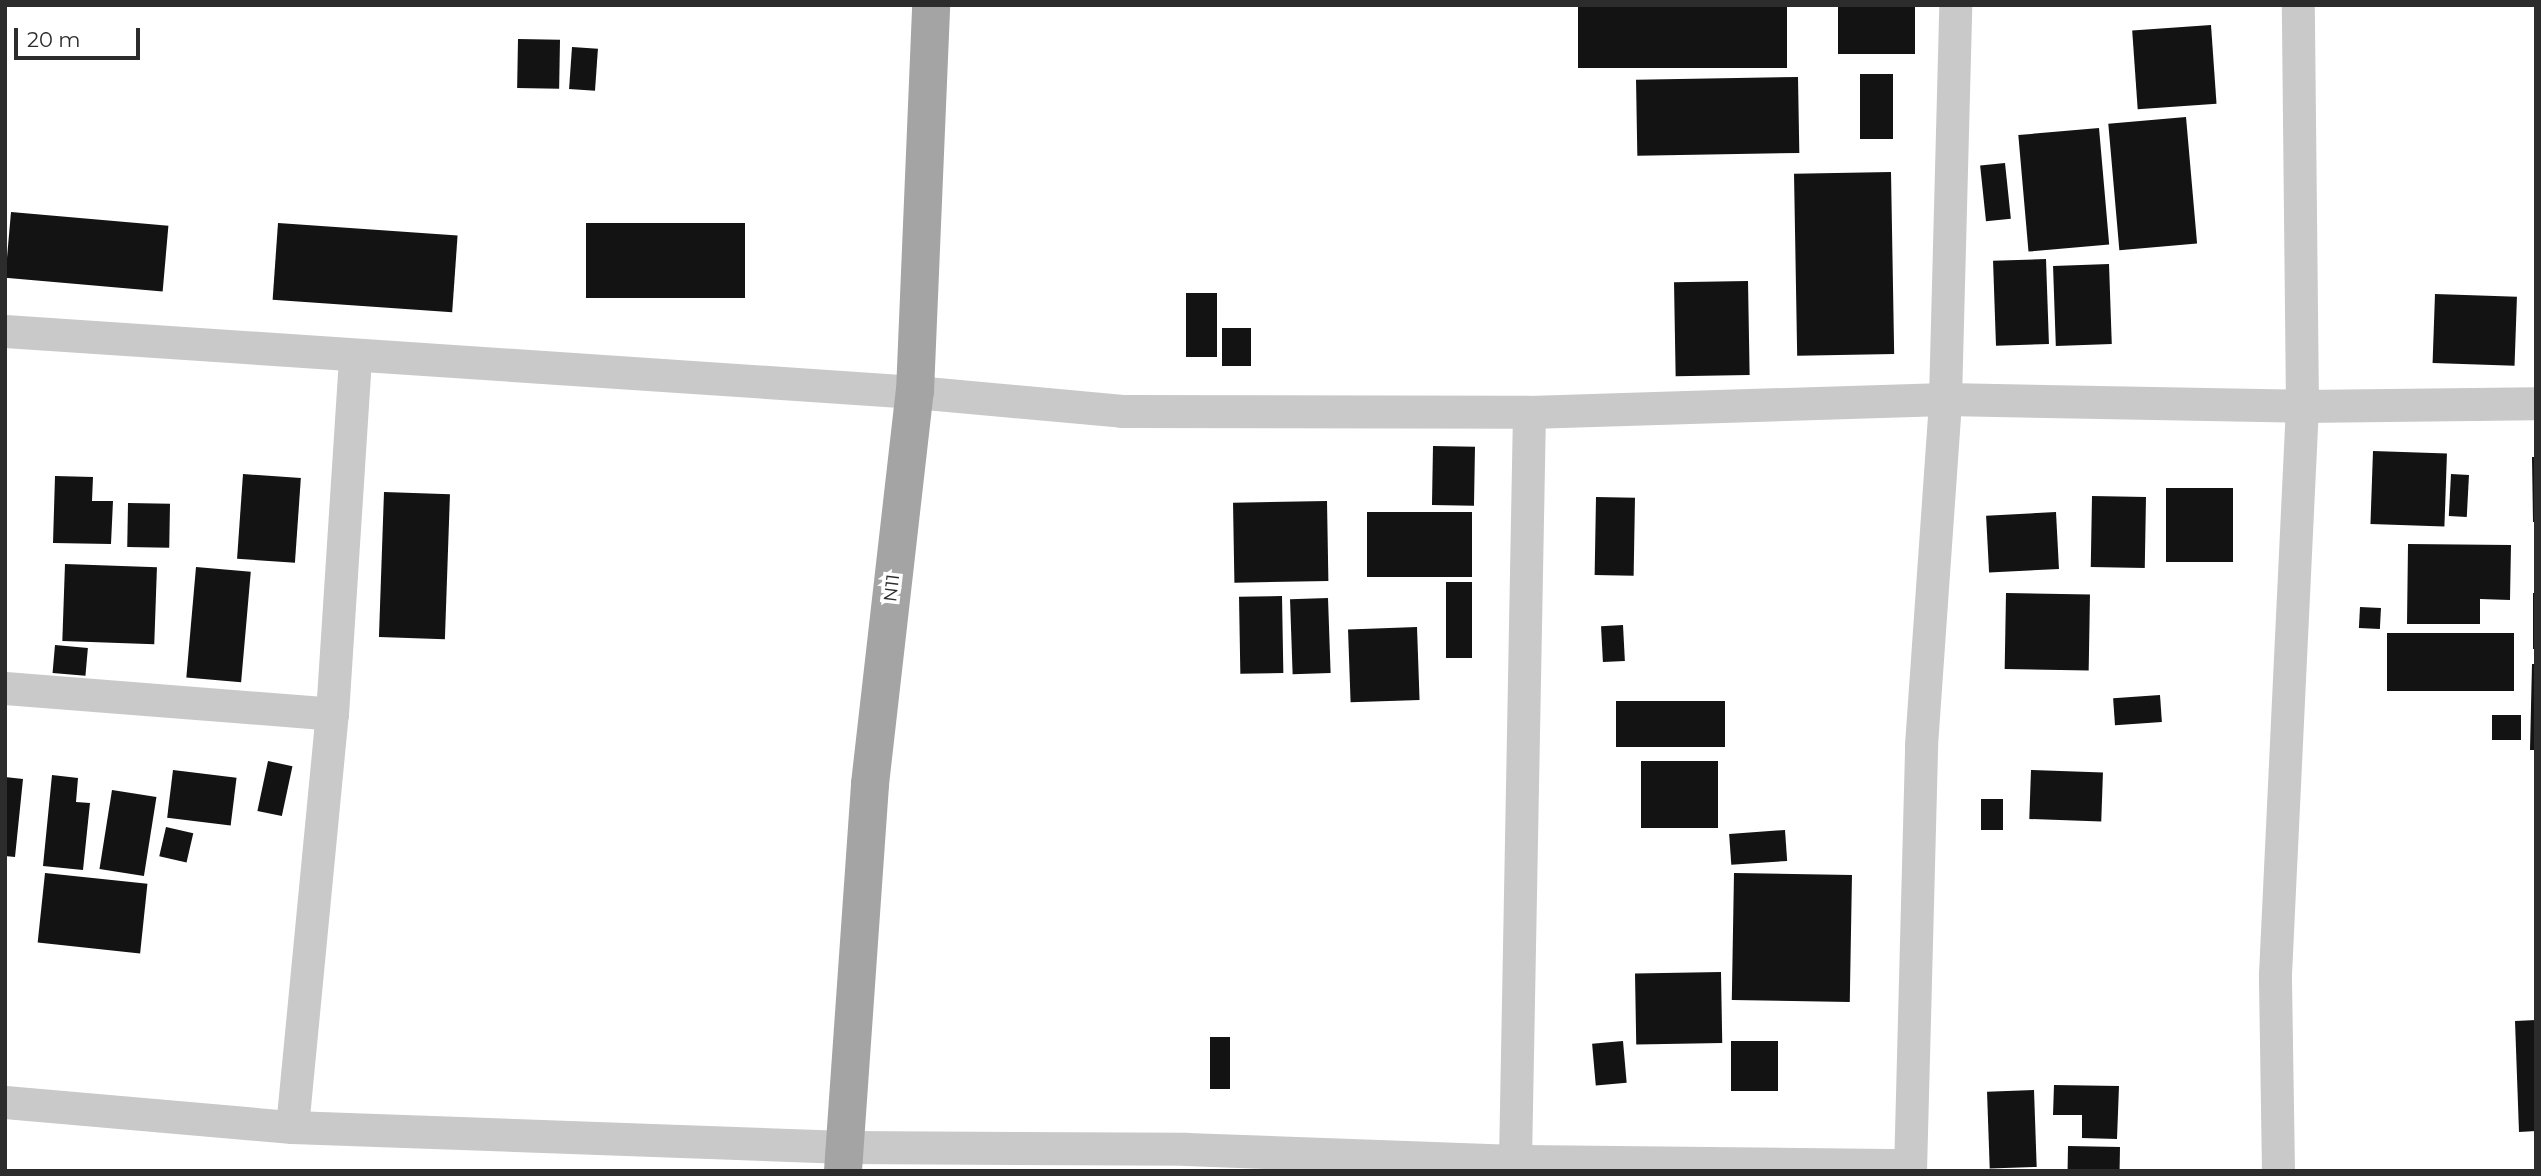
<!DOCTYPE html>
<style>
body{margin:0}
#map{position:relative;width:2541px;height:1176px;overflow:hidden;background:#fff;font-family:Montserrat,sans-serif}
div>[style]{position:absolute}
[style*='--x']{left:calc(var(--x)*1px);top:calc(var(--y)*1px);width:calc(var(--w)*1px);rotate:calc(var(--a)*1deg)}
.building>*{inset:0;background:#131313;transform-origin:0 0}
.minor>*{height:33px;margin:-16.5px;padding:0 16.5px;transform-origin:16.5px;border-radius:16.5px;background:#c9c9c9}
.primary>*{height:38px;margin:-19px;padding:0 19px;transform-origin:19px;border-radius:19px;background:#a4a4a4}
span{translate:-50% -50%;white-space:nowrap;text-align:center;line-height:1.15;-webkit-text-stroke:7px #fff;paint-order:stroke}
.street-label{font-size:18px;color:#2c2c2c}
.frame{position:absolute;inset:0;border:7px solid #2c2c2c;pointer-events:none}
.scale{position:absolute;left:14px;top:28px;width:126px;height:32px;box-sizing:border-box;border:4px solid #2c2c2c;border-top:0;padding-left:9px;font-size:21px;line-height:24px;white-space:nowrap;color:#2c2c2c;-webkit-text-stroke:5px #fff;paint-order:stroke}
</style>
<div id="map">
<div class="building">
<div style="left:1578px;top:5px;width:209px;height:63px"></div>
<div style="left:1838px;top:5px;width:77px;height:49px"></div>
<div style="left:2211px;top:25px;width:79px;height:79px;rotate:86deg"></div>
<div style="left:518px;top:39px;width:42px;height:49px;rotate:1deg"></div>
<div style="left:572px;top:47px;width:26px;height:42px;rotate:4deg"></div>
<div style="left:1893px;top:74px;width:65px;height:33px;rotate:90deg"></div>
<div style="left:1798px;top:77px;width:76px;height:162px;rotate:89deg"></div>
<div style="left:2186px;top:117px;width:127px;height:78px;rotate:85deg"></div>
<div style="left:2099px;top:128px;width:117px;height:81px;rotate:85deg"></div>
<div style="left:2005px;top:163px;width:56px;height:25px;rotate:84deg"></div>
<div style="left:1891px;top:172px;width:182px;height:97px;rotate:89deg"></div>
<div style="left:11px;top:212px;width:158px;height:66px;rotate:5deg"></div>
<div style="left:278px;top:223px;width:180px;height:77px;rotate:4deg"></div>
<div style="left:586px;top:223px;width:159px;height:75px"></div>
<div style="left:2046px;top:259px;width:85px;height:53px;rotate:88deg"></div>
<div style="left:2109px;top:264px;width:80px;height:56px;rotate:88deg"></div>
<div style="left:1748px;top:281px;width:94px;height:74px;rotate:89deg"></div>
<div style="left:1186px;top:293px;width:31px;height:64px"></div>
<div style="left:2435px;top:294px;width:82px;height:69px;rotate:2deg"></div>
<div style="left:1251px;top:328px;width:38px;height:29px;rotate:90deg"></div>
<div style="left:1433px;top:446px;width:42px;height:59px;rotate:1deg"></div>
<div style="left:2373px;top:451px;width:74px;height:73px;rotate:2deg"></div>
<div style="clip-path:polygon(2532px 457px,2536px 457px,2536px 522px,2533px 522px)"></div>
<div style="left:243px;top:474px;width:58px;height:85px;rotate:4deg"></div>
<div style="left:2451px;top:474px;width:18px;height:42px;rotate:3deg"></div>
<div style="clip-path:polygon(55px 476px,93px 477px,92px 501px,113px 501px,111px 544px,53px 543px)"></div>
<div style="left:2166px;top:488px;width:67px;height:74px"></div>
<div style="left:384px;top:492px;width:66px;height:145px;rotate:2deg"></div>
<div style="left:2092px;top:496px;width:54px;height:71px;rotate:1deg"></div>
<div style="left:1596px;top:497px;width:39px;height:78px;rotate:1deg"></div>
<div style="left:1327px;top:501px;width:80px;height:94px;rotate:89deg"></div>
<div style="left:128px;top:503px;width:42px;height:44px;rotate:1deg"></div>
<div style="left:1472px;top:512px;width:65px;height:105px;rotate:90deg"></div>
<div style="left:2056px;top:512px;width:57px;height:70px;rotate:87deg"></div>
<div style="clip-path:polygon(2408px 544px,2511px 545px,2510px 600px,2480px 599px,2480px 624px,2407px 624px)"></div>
<div style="left:65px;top:564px;width:92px;height:77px;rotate:2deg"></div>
<div style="left:196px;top:567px;width:55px;height:111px;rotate:5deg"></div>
<div style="left:1446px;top:582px;width:26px;height:76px"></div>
<div style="left:2006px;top:593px;width:84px;height:76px;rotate:1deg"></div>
<div style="left:2533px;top:593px;width:3px;height:56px"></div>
<div style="left:1282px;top:596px;width:77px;height:43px;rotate:89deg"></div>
<div style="left:1328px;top:598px;width:75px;height:38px;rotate:88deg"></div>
<div style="left:2360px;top:607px;width:21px;height:21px;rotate:3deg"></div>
<div style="left:1623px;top:625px;width:36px;height:22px;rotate:87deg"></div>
<div style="left:1417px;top:627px;width:73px;height:69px;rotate:88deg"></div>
<div style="left:2387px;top:633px;width:127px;height:58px"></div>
<div style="left:55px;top:645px;width:33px;height:28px;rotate:5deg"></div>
<div style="clip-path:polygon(2532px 664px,2536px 664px,2536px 750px,2530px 750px)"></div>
<div style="left:2160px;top:695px;width:27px;height:47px;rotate:86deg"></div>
<div style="left:1616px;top:701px;width:109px;height:46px"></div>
<div style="left:2492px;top:715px;width:29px;height:25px"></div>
<div style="left:268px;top:761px;width:25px;height:51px;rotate:12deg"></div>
<div style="left:1718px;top:761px;width:67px;height:77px;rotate:90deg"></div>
<div style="left:173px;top:770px;width:64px;height:48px;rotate:7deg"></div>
<div style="left:2031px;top:770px;width:72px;height:49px;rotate:2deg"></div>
<div style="clip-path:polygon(52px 775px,78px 778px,76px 802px,90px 803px,83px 870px,43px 866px)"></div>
<div style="clip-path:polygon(5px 777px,23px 779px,15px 857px,5px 856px)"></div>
<div style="left:112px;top:790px;width:45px;height:80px;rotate:9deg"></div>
<div style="left:1981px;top:799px;width:22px;height:31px"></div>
<div style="left:166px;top:827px;width:28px;height:30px;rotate:13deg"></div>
<div style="left:1785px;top:830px;width:31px;height:56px;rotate:86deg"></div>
<div style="left:45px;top:873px;width:103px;height:70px;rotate:6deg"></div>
<div style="left:1734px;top:873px;width:118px;height:127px;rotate:1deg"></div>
<div style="left:1721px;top:972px;width:71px;height:86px;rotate:89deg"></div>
<div style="clip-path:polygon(2536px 1020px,2536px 1131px,2519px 1132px,2515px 1021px)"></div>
<div style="left:1210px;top:1037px;width:20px;height:52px"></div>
<div style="left:1623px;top:1041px;width:42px;height:31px;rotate:85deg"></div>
<div style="left:1731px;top:1041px;width:47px;height:50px"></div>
<div style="clip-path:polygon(2054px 1085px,2119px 1086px,2117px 1139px,2082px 1138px,2082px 1115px,2053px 1115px)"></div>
<div style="left:2034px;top:1090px;width:77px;height:47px;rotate:88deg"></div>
<div style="left:2068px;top:1146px;width:52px;height:25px;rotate:1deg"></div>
</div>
<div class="minor">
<div style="--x:5;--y:331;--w:912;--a:3.83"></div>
<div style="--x:915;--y:392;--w:208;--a:5.2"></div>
<div style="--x:1122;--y:411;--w:407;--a:0.1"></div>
<div style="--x:1529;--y:412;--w:416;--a:-1.8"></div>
<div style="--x:1945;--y:399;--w:357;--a:1.1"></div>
<div style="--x:2302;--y:406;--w:234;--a:-0.7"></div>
<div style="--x:5;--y:688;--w:328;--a:4.5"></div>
<div style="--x:5;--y:1102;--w:288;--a:5"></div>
<div style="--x:292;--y:1127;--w:553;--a:2.07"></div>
<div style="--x:845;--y:1147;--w:341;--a:0.3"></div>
<div style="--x:1186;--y:1149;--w:329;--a:2.1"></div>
<div style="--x:1515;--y:1161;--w:395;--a:0.6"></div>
<div style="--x:292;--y:1127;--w:415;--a:-84.5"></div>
<div style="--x:332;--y:714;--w:358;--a:-86.3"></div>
<div style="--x:1515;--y:1161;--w:749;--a:-88.93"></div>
<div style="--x:1910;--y:1171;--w:426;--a:-88.5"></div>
<div style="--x:1921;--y:745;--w:347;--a:-86"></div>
<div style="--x:1945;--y:399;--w:394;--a:-88.5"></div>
<div style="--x:2278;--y:1171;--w:197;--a:-90.9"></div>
<div style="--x:2275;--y:974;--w:569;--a:-87.28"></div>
<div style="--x:2302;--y:406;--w:401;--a:-90.6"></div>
</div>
<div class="primary">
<div style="--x:843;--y:1171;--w:388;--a:-86"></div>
<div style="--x:870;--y:784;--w:395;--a:-83.5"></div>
<div style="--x:915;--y:392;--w:387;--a:-87.6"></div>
</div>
<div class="street-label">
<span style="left:892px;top:588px;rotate:-83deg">N11</span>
</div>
<div class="frame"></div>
<div class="scale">20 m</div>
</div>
